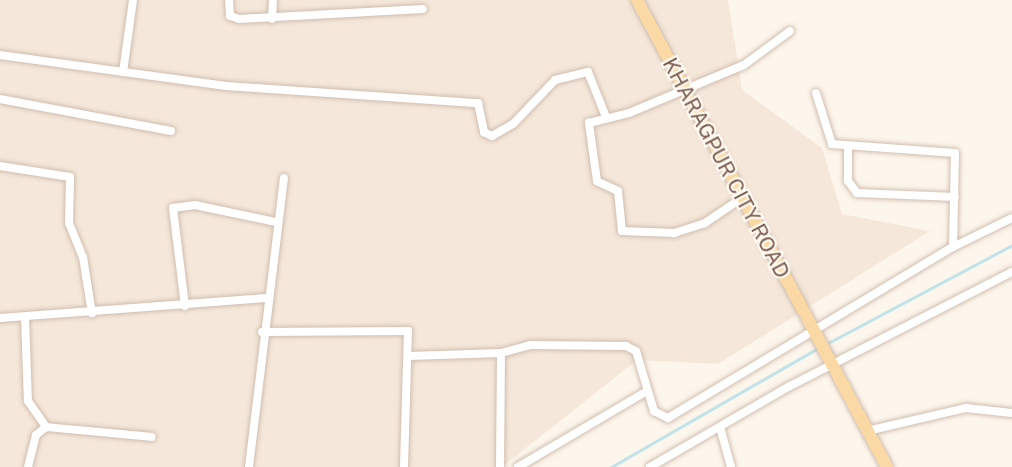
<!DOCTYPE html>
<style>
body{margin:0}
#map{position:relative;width:1012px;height:467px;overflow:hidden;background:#fdf6ec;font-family:"Public Sans",sans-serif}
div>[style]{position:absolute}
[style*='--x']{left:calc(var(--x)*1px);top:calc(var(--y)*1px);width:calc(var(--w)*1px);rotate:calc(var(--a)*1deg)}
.residential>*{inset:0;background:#f5e8da}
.stream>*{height:3px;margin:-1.5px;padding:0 1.5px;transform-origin:1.5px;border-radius:1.5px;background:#bfe3e8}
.roads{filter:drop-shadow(0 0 2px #d1beb0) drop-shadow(0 0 2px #d1beb0)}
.minor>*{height:8px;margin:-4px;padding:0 4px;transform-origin:4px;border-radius:4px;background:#fff}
.primary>*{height:12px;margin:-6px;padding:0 6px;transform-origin:6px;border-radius:6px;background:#fbd9a5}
span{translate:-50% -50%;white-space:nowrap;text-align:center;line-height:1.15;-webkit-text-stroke:4.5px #fffaf3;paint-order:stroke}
.street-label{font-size:21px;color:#7a5c4d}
</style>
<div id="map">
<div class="residential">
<div style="clip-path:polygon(0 0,728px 0,742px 90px,822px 148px,842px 214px,930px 231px,718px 364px,637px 360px,502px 467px,0 467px)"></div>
</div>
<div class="stream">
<div style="--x:826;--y:344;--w:211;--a:-28"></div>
<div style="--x:611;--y:467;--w:241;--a:-29.9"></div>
</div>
<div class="roads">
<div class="minor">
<div style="--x:229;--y:0;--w:16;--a:86"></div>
<div style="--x:230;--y:16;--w:9;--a:18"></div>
<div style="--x:239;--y:19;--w:184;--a:-3.1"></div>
<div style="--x:272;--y:19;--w:19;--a:-87"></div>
<div style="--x:0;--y:55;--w:228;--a:7.8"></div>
<div style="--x:226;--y:86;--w:253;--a:3.9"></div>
<div style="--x:478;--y:103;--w:30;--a:78"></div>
<div style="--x:484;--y:132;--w:9;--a:27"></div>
<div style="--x:492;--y:136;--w:24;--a:-30"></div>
<div style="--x:513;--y:124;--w:61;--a:-46.3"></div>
<div style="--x:555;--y:80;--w:34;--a:-14"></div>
<div style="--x:588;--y:72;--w:48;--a:68.2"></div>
<div style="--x:123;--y:72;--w:73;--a:-82.1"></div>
<div style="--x:816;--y:93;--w:53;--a:72.6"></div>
<div style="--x:832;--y:144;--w:123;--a:4.2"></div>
<div style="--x:955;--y:153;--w:94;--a:91.2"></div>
<div style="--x:0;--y:99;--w:174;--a:10.6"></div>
<div style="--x:848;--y:146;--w:35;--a:90"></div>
<div style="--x:848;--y:181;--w:15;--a:53"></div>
<div style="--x:857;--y:193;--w:98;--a:2.3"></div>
<div style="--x:0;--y:166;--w:71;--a:8.9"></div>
<div style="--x:70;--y:177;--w:46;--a:91.2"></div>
<div style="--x:69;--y:223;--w:37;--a:68"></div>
<div style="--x:83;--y:257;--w:57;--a:80.9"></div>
<div style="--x:742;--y:198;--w:45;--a:146"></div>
<div style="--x:705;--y:223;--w:33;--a:162"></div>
<div style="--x:674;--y:233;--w:52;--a:-177.8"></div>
<div style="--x:622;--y:231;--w:40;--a:-95.7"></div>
<div style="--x:618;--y:191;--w:23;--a:-155"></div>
<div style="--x:597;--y:181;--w:59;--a:-97.9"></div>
<div style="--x:589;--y:123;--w:41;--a:-14"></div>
<div style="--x:629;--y:113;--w:125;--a:-22.7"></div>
<div style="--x:744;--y:65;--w:57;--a:-36.5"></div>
<div style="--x:185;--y:306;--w:99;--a:-97"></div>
<div style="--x:173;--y:208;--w:22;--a:-8"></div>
<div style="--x:195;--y:205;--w:83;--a:11.9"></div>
<div style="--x:25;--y:317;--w:84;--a:88"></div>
<div style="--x:28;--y:401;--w:32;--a:55"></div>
<div style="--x:0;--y:318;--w:267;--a:-4.3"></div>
<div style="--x:262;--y:332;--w:146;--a:-0.4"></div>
<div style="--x:408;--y:331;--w:136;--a:91.7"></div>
<div style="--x:409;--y:356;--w:92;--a:-1.9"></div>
<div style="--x:501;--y:353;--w:31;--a:-15"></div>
<div style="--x:531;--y:345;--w:95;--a:0.6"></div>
<div style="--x:626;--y:346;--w:11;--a:27"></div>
<div style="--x:636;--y:351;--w:63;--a:73.3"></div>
<div style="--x:654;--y:411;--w:16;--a:27"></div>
<div style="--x:668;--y:418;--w:332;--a:-31"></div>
<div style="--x:953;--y:247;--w:66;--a:-26.2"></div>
<div style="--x:720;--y:427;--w:41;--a:74.6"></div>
<div style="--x:867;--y:431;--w:102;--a:-13.1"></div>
<div style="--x:966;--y:408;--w:46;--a:6.2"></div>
<div style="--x:28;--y:467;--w:33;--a:-76"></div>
<div style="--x:36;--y:435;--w:13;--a:-39"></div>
<div style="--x:46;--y:427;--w:106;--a:5.4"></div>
<div style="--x:249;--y:467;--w:291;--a:-83.1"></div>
<div style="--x:500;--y:467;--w:114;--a:-89.5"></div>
<div style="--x:518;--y:467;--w:150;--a:-30.5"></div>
<div style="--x:650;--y:467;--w:162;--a:-30.1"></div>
<div style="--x:790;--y:386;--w:250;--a:-27.2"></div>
</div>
<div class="primary">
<div style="--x:637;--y:0;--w:530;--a:61.84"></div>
</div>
</div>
<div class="street-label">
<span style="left:726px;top:168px;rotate:62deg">KHARAGPUR CITY ROAD</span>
</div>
</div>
